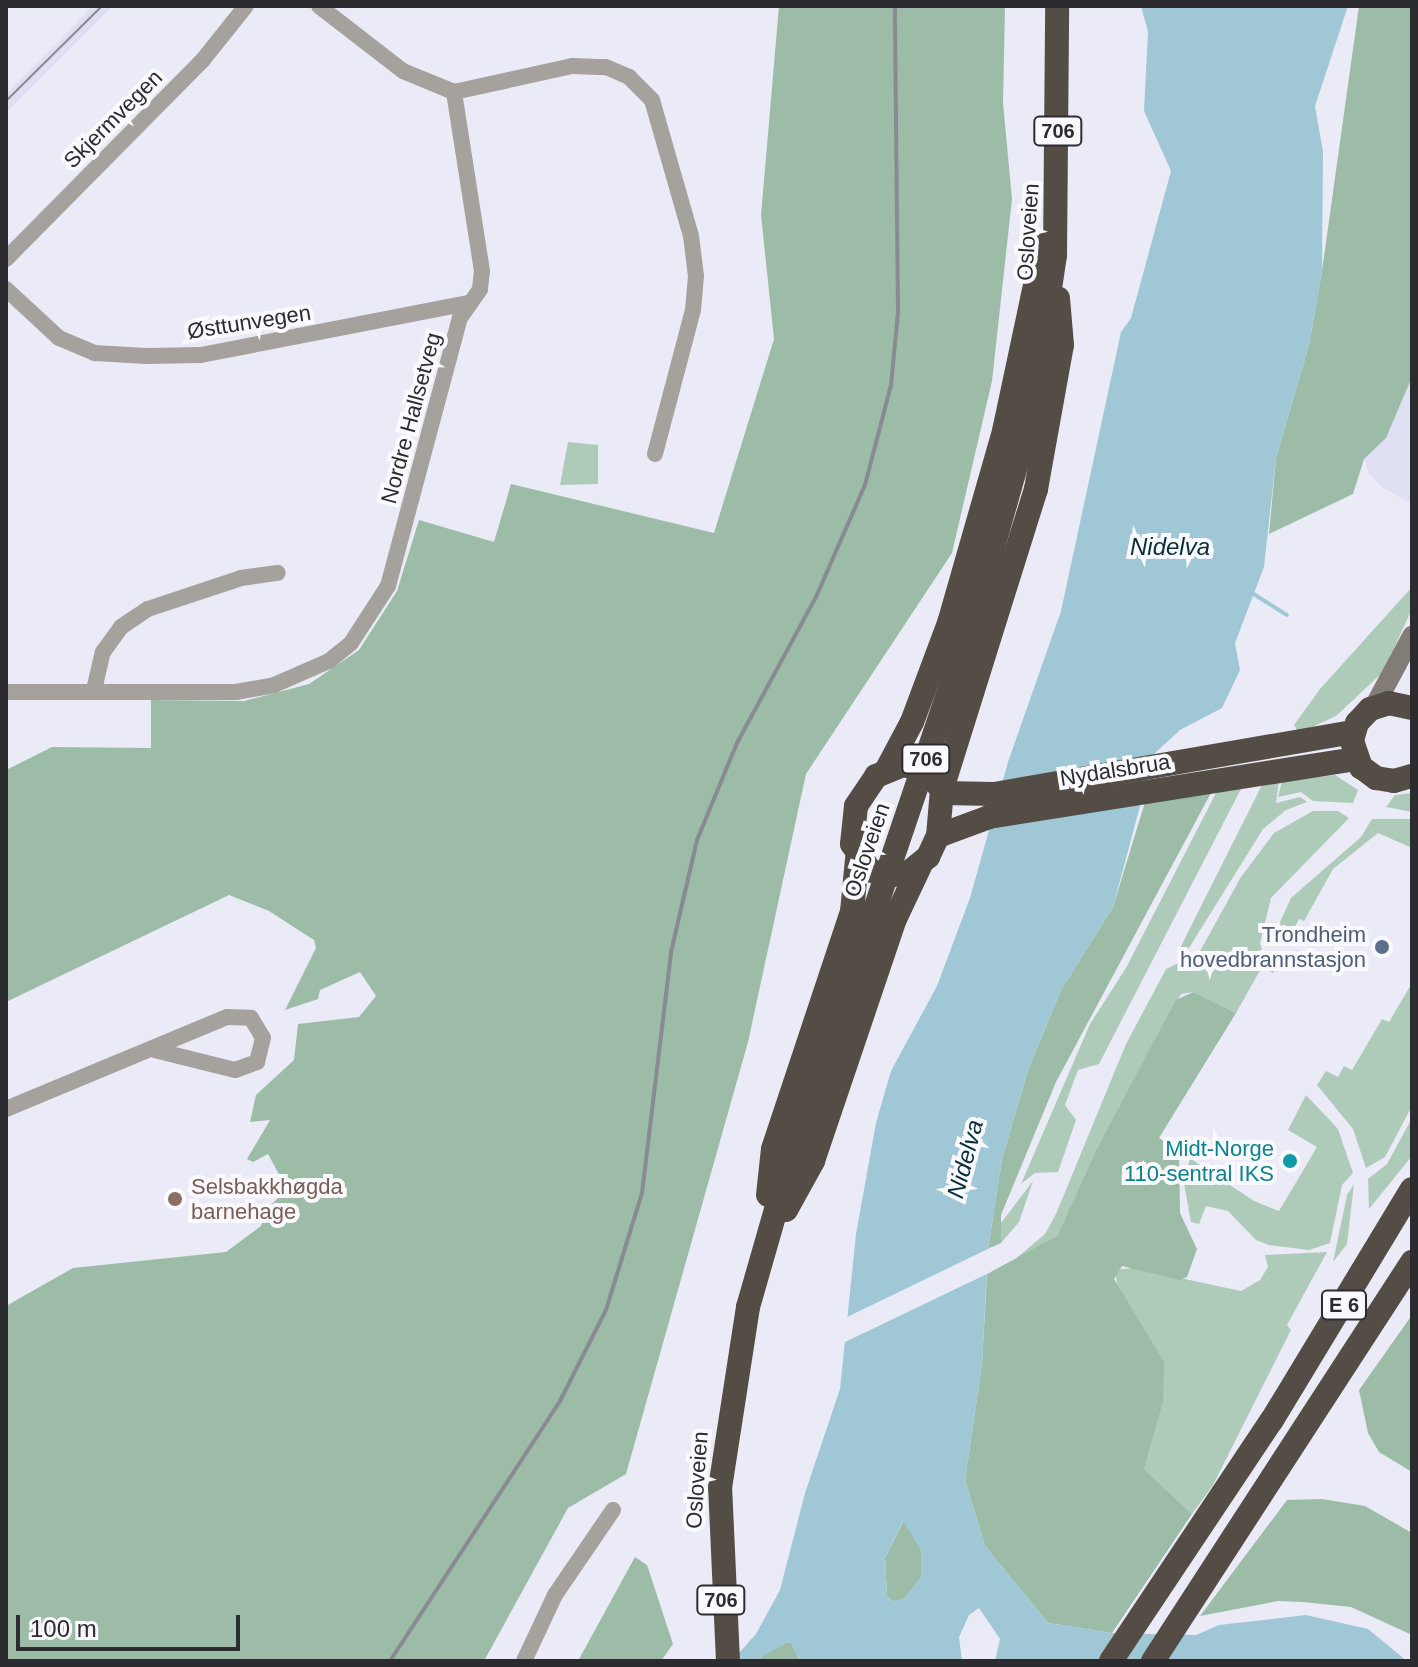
<!DOCTYPE html>
<meta charset="utf-8">
<style>
body{margin:0}
#map{position:relative;width:1418px;height:1667px;overflow:hidden;background:#ebebf8;font-family:Helvetica,sans-serif}
div>[style]{position:absolute}
[style*='--x']{left:calc(var(--x)*1px);top:calc(var(--y)*1px);width:calc(var(--w)*1px);rotate:calc(var(--a)*1deg)}
.built>*{inset:0;background:#dedff3}
.green>*{inset:0;background:#adcbb8}
.forest>*{inset:0;background:#9cbca7}
.water>*{inset:0;background:#9fc7d5}
.pier>*{inset:0;background:#ebebf8}
.stream>*{height:4px;margin:-2px;padding:0 2px;transform-origin:2px;border-radius:2px;background:#9fc7d5}
.street>*{height:16px;margin:-8px;padding:0 8px;transform-origin:8px;border-radius:8px;background:#a5a19d}
.secondary>*{height:20px;margin:-10px;padding:0 10px;transform-origin:10px;border-radius:10px;background:#827c77}
.highway>*{height:24px;margin:-12px;padding:0 12px;transform-origin:12px;border-radius:12px;background:#544d45}
.tram>*{height:2px;margin:-1px;padding:0 1px;transform-origin:1px;border-radius:1px;background:#8a8a92}
.rail>*{height:4px;margin:-2px;padding:0 2px;transform-origin:2px;border-radius:2px;background:#8a8a92}
.highway-bridge>*{height:24px;margin:-12px;padding:0 12px;transform-origin:12px;border-radius:12px;background:#544d45}
.dots>*{width:22px;height:22px;translate:-50% -50%;box-sizing:border-box;border:4px solid #f9f9fe;border-radius:50%}
span{translate:-50% -50%;white-space:nowrap;text-align:center;line-height:1.15;-webkit-text-stroke:8px #f9f9fe;paint-order:stroke}
.shield-label span{padding:2px 6px;background:#f9f9fe;border:2px solid;border-radius:6px;-webkit-text-stroke-width:0}
.shield-label{font-size:20px;color:#2c2c30;font-weight:700}
.street-label{font-size:22px;color:#2c2c30}
.service-label{font-size:22px;color:#4e5e75}
.right{translate:-100% -50%;text-align:right}
.culture-label{font-size:22px;color:#0d838f}
.education-label{font-size:22px;color:#785e54}
.left{translate:0 -50%;text-align:left}
.water-label{font-size:24px;color:#082e39;font-style:italic}
.frame{position:absolute;inset:0;border:8px solid #2c2c30;pointer-events:none}
.scale{position:absolute;left:16px;top:1615px;width:224px;height:36px;box-sizing:border-box;border:4px solid #2c2c30;border-top:0;padding-left:10px;font-size:24px;line-height:28px;white-space:nowrap;color:#2c2c30;-webkit-text-stroke:6px #f9f9fe;paint-order:stroke}
</style>
<div id="map">
<div class="built">
<div style="clip-path:polygon(93px 6px,113px 6px,6px 113px,6px 94px)"></div>
<div style="clip-path:polygon(1412px 377px,1412px 504px,1382px 487px,1369px 474px,1364px 459px,1386px 438px)"></div>
</div>
<div class="green">
<div style="clip-path:polygon(568px 442px,598px 445px,598px 484px,560px 485px)"></div>
<div style="clip-path:polygon(1412px 587px,1412px 609px,1383px 672px,1336px 716px,1299px 733px,1294px 725px,1320px 689px)"></div>
<div style="clip-path:polygon(1335px 775px,1358px 790px,1353px 803px,1313px 801px,1301px 792px,1278px 797px,1282px 781px)"></div>
<div style="clip-path:polygon(1279px 781px,1276px 803px,1300px 797px,1307px 802px,1286px 810px,1263px 829px,1189px 948px,1177px 954px,1263px 783px)"></div>
<div style="clip-path:polygon(1242px 787px,1099px 1064px,1078px 1070px,1065px 1105px,1076px 1120px,1058px 1172px,1035px 1173px,1021px 1184px,1090px 1024px,1126px 968px,1217px 791px)"></div>
<div style="clip-path:polygon(1412px 793px,1412px 812px,1386px 807px,1395px 795px)"></div>
<div style="clip-path:polygon(1313px 811px,1338px 811px,1349px 818px,1271px 898px,1260px 943px,1265px 960px,1276px 969px,1273px 973px,1262px 967px,1236px 1013px,1193px 992px,1181px 994px,1095px 1152px,1057px 1236px,1012px 1262px,1045px 1234px,1056px 1214px,1126px 1044px,1166px 969px,1199px 953px,1241px 877px,1274px 833px)"></div>
<div style="clip-path:polygon(1372px 819px,1412px 819px,1412px 848px,1378px 833px,1333px 869px,1304px 921px,1299px 919px,1293px 930px,1295px 937px,1283px 936px,1280px 922px,1291px 898px,1361px 837px)"></div>
<div style="clip-path:polygon(1412px 983px,1412px 1106px,1385px 1157px,1366px 1168px,1353px 1129px,1317px 1085px,1326px 1071px,1338px 1077px,1344px 1066px,1352px 1070px,1382px 1019px,1389px 1022px)"></div>
<div style="clip-path:polygon(1306px 1095px,1338px 1129px,1353px 1173px,1342px 1185px,1330px 1243px,1309px 1250px,1269px 1245px,1256px 1240px,1228px 1211px,1206px 1206px,1199px 1224px,1191px 1222px,1183px 1178px,1195px 1146px,1191px 1159px,1254px 1201px,1279px 1211px,1317px 1147px,1288px 1130px)"></div>
<div style="clip-path:polygon(1412px 1118px,1412px 1156px,1369px 1209px,1368px 1179px,1387px 1164px)"></div>
<div style="clip-path:polygon(1033px 1181px,1019px 1222px,1001px 1243px,1001px 1223px)"></div>
<div style="clip-path:polygon(1354px 1184px,1347px 1244px,1333px 1262px,1347px 1195px)"></div>
<div style="clip-path:polygon(1327px 1252px,1287px 1325px,1291px 1330px,1213px 1485px,1192px 1514px,1144px 1469px,1115px 1270px,1133px 1268px,1241px 1291px,1260px 1280px,1268px 1267px,1265px 1255px)"></div>
</div>
<div class="forest">
<div style="clip-path:polygon(779px 6px,1005px 6px,1003px 103px,1012px 199px,992px 381px,952px 553px,806px 774px,748px 1042px,626px 1474px,568px 1508px,484px 1661px,6px 1661px,6px 1306px,73px 1268px,226px 1252px,261px 1226px,268px 1208px,287px 1189px,268px 1154px,253px 1162px,247px 1159px,270px 1120px,250px 1122px,256px 1095px,294px 1060px,298px 1024px,359px 1017px,376px 996px,360px 972px,320px 990px,318px 999px,285px 1010px,316px 948px,314px 940px,269px 911px,229px 895px,6px 1002px,6px 770px,52px 747px,151px 748px,151px 700px,244px 701px,309px 684px,359px 650px,397px 591px,419px 520px,494px 542px,511px 484px,714px 533px,774px 339px,761px 215px)"></div>
<div style="clip-path:polygon(1359px 6px,1412px 6px,1412px 377px,1386px 438px,1364px 459px,1353px 494px,1269px 534px,1276px 458px,1309px 345px,1322px 271px)"></div>
<div style="clip-path:polygon(1212px 791px,1056px 1082px,1001px 1215px,1001px 1243px,988px 1249px,1002px 1159px,1028px 1070px,1061px 990px,1113px 907px,1145px 802px)"></div>
<div style="clip-path:polygon(1193px 992px,1236px 1013px,1159px 1138px,1179px 1151px,1180px 1213px,1197px 1249px,1187px 1277px,1180px 1280px,1122px 1266px,1114px 1279px,1164px 1362px,1163px 1401px,1144px 1469px,1192px 1514px,1112px 1633px,1048px 1623px,985px 1546px,965px 1480px,982px 1364px,987px 1274px,1057px 1236px,1095px 1152px,1176px 1000px)"></div>
<div style="clip-path:polygon(1412px 1315px,1412px 1472px,1379px 1452px,1368px 1433px,1359px 1390px)"></div>
<div style="clip-path:polygon(1322px 1499px,1365px 1506px,1412px 1533px,1412px 1635px,1351px 1607px,1303px 1602px,1278px 1601px,1200px 1616px,1287px 1500px)"></div>
<div style="clip-path:polygon(904px 1520px,921px 1550px,921px 1577px,905px 1598px,894px 1602px,887px 1596px,885px 1558px)"></div>
<div style="clip-path:polygon(635px 1557px,647px 1565px,673px 1644px,661px 1661px,578px 1661px)"></div>
<div style="clip-path:polygon(791px 1641px,799px 1661px,755px 1661px,779px 1646px)"></div>
</div>
<div class="water">
<div style="clip-path:polygon(evenodd,1141px 6px,1348px 6px,1315px 106px,1323px 152px,1322px 271px,1309px 345px,1276px 458px,1264px 567px,1235px 643px,1240px 670px,1222px 708px,1180px 730px,1154px 754px,1113px 907px,1061px 990px,1028px 1070px,1002px 1159px,988px 1249px,982px 1364px,965px 1480px,985px 1546px,1048px 1623px,1112px 1633px,1196px 1635px,1219px 1625px,1306px 1615px,1368px 1629px,1407px 1661px,995px 1661px,1000px 1639px,979px 1608px,969px 1615px,959px 1637px,962px 1661px,799px 1661px,790px 1641px,755px 1661px,732px 1661px,756px 1634px,780px 1590px,805px 1493px,840px 1389px,856px 1234px,876px 1123px,891px 1071px,937px 986px,970px 898px,1008px 762px,1061px 611px,1121px 332px,1131px 318px,1171px 171px,1144px 111px,1148px 32px,1141px 6px,903px 1521px,921px 1550px,921px 1577px,905px 1598px,894px 1602px,887px 1596px,885px 1558px,903px 1521px)"></div>
</div>
<div class="pier">
<div style="clip-path:polygon(992px 1247px,991px 1272px,841px 1344px,845px 1318px)"></div>
</div>
<div class="stream">
<div style="--x:1252;--y:593;--w:41;--a:32.2"></div>
</div>
<div class="street">
<div style="--x:454;--y:92;--w:121;--a:-12.4"></div>
<div style="--x:572;--y:66;--w:34;--a:2"></div>
<div style="--x:606;--y:67;--w:25;--a:23"></div>
<div style="--x:629;--y:77;--w:33;--a:45"></div>
<div style="--x:652;--y:100;--w:141;--a:74"></div>
<div style="--x:691;--y:236;--w:40;--a:82.9"></div>
<div style="--x:696;--y:276;--w:34;--a:95"></div>
<div style="--x:693;--y:310;--w:149;--a:104.8"></div>
<div style="--x:6;--y:259;--w:279;--a:-45.3"></div>
<div style="--x:202;--y:61;--w:70;--a:-51.3"></div>
<div style="--x:6;--y:289;--w:72;--a:42.8"></div>
<div style="--x:59;--y:338;--w:39;--a:23"></div>
<div style="--x:95;--y:353;--w:51;--a:3.4"></div>
<div style="--x:146;--y:356;--w:55;--a:-1"></div>
<div style="--x:201;--y:355;--w:273;--a:-11"></div>
<div style="--x:94;--y:690;--w:39;--a:-77"></div>
<div style="--x:103;--y:652;--w:31;--a:-54"></div>
<div style="--x:121;--y:627;--w:32;--a:-34"></div>
<div style="--x:148;--y:609;--w:98;--a:-18.4"></div>
<div style="--x:241;--y:578;--w:37;--a:-8"></div>
<div style="--x:6;--y:692;--w:230;--a:0"></div>
<div style="--x:236;--y:692;--w:39;--a:-10"></div>
<div style="--x:274;--y:685;--w:60;--a:-23.6"></div>
<div style="--x:329;--y:661;--w:28;--a:-39"></div>
<div style="--x:351;--y:643;--w:68;--a:-57"></div>
<div style="--x:388;--y:586;--w:278;--a:-75"></div>
<div style="--x:460;--y:318;--w:35;--a:-55"></div>
<div style="--x:480;--y:289;--w:18;--a:-84"></div>
<div style="--x:482;--y:271;--w:181;--a:-98.9"></div>
<div style="--x:454;--y:92;--w:55;--a:-157.6"></div>
<div style="--x:403;--y:71;--w:106;--a:-142.3"></div>
<div style="--x:6;--y:1109;--w:239;--a:-22.6"></div>
<div style="--x:227;--y:1017;--w:24;--a:2"></div>
<div style="--x:251;--y:1018;--w:23;--a:59"></div>
<div style="--x:263;--y:1038;--w:25;--a:104"></div>
<div style="--x:257;--y:1062;--w:23;--a:160"></div>
<div style="--x:235;--y:1070;--w:82;--a:-166"></div>
<div style="--x:524;--y:1661;--w:73;--a:-64.8"></div>
<div style="--x:555;--y:1595;--w:103;--a:-55.7"></div>
</div>
<div class="secondary">
<div style="--x:1374;--y:707;--w:81;--a:-61.8"></div>
</div>
<div class="highway">
<div style="--x:1412;--y:708;--w:24;--a:-168"></div>
<div style="--x:1389;--y:703;--w:20;--a:162"></div>
<div style="--x:1370;--y:709;--w:19;--a:133"></div>
<div style="--x:1357;--y:723;--w:19;--a:106"></div>
<div style="--x:1352;--y:741;--w:28;--a:71"></div>
<div style="--x:1361;--y:767;--w:19;--a:36"></div>
<div style="--x:1376;--y:778;--w:18;--a:9"></div>
<div style="--x:1394;--y:781;--w:19;--a:-16"></div>
<div style="--x:887;--y:769;--w:53;--a:-62"></div>
<div style="--x:912;--y:722;--w:106;--a:-69.5"></div>
<div style="--x:949;--y:623;--w:200;--a:-74"></div>
<div style="--x:1004;--y:431;--w:192;--a:-78"></div>
<div style="--x:942;--y:789;--w:314;--a:-72.6"></div>
<div style="--x:1036;--y:489;--w:146;--a:-79.8"></div>
<div style="--x:1062;--y:345;--w:47;--a:-94.9"></div>
<div style="--x:943;--y:793;--w:51;--a:1.1"></div>
<div style="--x:994;--y:794;--w:365;--a:-9.8"></div>
<div style="--x:938;--y:836;--w:54;--a:-20.4"></div>
<div style="--x:989;--y:817;--w:372;--a:-9"></div>
<div style="--x:869;--y:869;--w:30;--a:-124"></div>
<div style="--x:852;--y:844;--w:38;--a:-84"></div>
<div style="--x:856;--y:806;--w:36;--a:-56"></div>
<div style="--x:876;--y:776;--w:27;--a:-22"></div>
<div style="--x:768;--y:1195;--w:46;--a:-83.8"></div>
<div style="--x:773;--y:1149;--w:250;--a:-71.6"></div>
<div style="--x:852;--y:912;--w:53;--a:-84.6"></div>
<div style="--x:786;--y:1210;--w:56;--a:-61.1"></div>
<div style="--x:813;--y:1161;--w:256;--a:-71.3"></div>
<div style="--x:895;--y:919;--w:59;--a:-64.7"></div>
<div style="--x:728;--y:1661;--w:173;--a:-92.6"></div>
<div style="--x:720;--y:1488;--w:183;--a:-81.2"></div>
<div style="--x:748;--y:1307;--w:159;--a:-74"></div>
<div style="--x:792;--y:1154;--w:551;--a:-71.27"></div>
<div style="--x:969;--y:632;--w:232;--a:-74.2"></div>
<div style="--x:1032;--y:409;--w:155;--a:-81.5"></div>
<div style="--x:1055;--y:256;--w:250;--a:-89.5"></div>
<div style="--x:1111;--y:1661;--w:290;--a:-56.3"></div>
<div style="--x:1272;--y:1420;--w:270;--a:-58.8"></div>
<div style="--x:1153;--y:1661;--w:476;--a:-57"></div>
</div>
<div class="tram">
<div style="--x:6;--y:101;--w:135;--a:-44.7"></div>
</div>
<div class="rail">
<div style="--x:390;--y:1661;--w:311;--a:-56.8"></div>
<div style="--x:560;--y:1401;--w:102;--a:-63.2"></div>
<div style="--x:606;--y:1310;--w:122;--a:-72.9"></div>
<div style="--x:642;--y:1193;--w:243;--a:-83.1"></div>
<div style="--x:671;--y:952;--w:115;--a:-76.9"></div>
<div style="--x:697;--y:840;--w:105;--a:-67.6"></div>
<div style="--x:737;--y:743;--w:166;--a:-61.6"></div>
<div style="--x:816;--y:597;--w:122;--a:-66.4"></div>
<div style="--x:865;--y:485;--w:103;--a:-75.4"></div>
<div style="--x:891;--y:385;--w:73;--a:-84.5"></div>
<div style="--x:898;--y:312;--w:306;--a:-90.6"></div>
</div>
<div class="highway-bridge">
<div style="--x:872;--y:871;--w:17;--a:17"></div>
<div style="--x:888;--y:876;--w:20;--a:-9"></div>
<div style="--x:908;--y:873;--w:26;--a:-39"></div>
<div style="--x:928;--y:857;--w:23;--a:-65"></div>
<div style="--x:938;--y:836;--w:47;--a:-85.1"></div>
<div style="--x:942;--y:789;--w:25;--a:-135"></div>
<div style="--x:924;--y:771;--w:17;--a:-163"></div>
</div>
<div class="dots">
<div style="left:1382px;top:947px;background:#5c6f8a"></div>
<div style="left:1290px;top:1161px;background:#0f9aa8"></div>
<div style="left:175px;top:1199px;background:#8d6e63"></div>
</div>
<div class="shield-label">
<span style="left:1058px;top:131px">706</span>
<span style="left:926px;top:759px">706</span>
<span style="left:1344px;top:1305px">E 6</span>
<span style="left:721px;top:1600px">706</span>
</div>
<div class="street-label">
<span style="left:113px;top:119px;rotate:-45deg">Skjermvegen</span>
<span style="left:1028px;top:232px;rotate:-86deg">Osloveien</span>
<span style="left:249px;top:322px;rotate:-9deg">Østtunvegen</span>
<span style="left:411px;top:418px;rotate:-75deg">Nordre Hallsetveg</span>
<span style="left:1115px;top:770px;rotate:-9deg">Nydalsbrua</span>
<span style="left:867px;top:850px;rotate:-71deg">Osloveien</span>
<span style="left:697px;top:1480px;rotate:-86deg">Osloveien</span>
</div>
<div class="service-label">
<span class="right" style="left:1366px;top:947px">Trondheim<br>hovedbrannstasjon</span>
</div>
<div class="culture-label">
<span class="right" style="left:1274px;top:1161px">Midt-Norge<br>110-sentral IKS</span>
</div>
<div class="education-label">
<span class="left" style="left:191px;top:1199px">Selsbakkhøgda<br>barnehage</span>
</div>
<div class="water-label">
<span style="left:1170px;top:547px">Nidelva</span>
<span style="left:965px;top:1159px;rotate:-75deg">Nidelva</span>
</div>
<div class="frame"></div>
<div class="scale">100 m</div>
</div>
